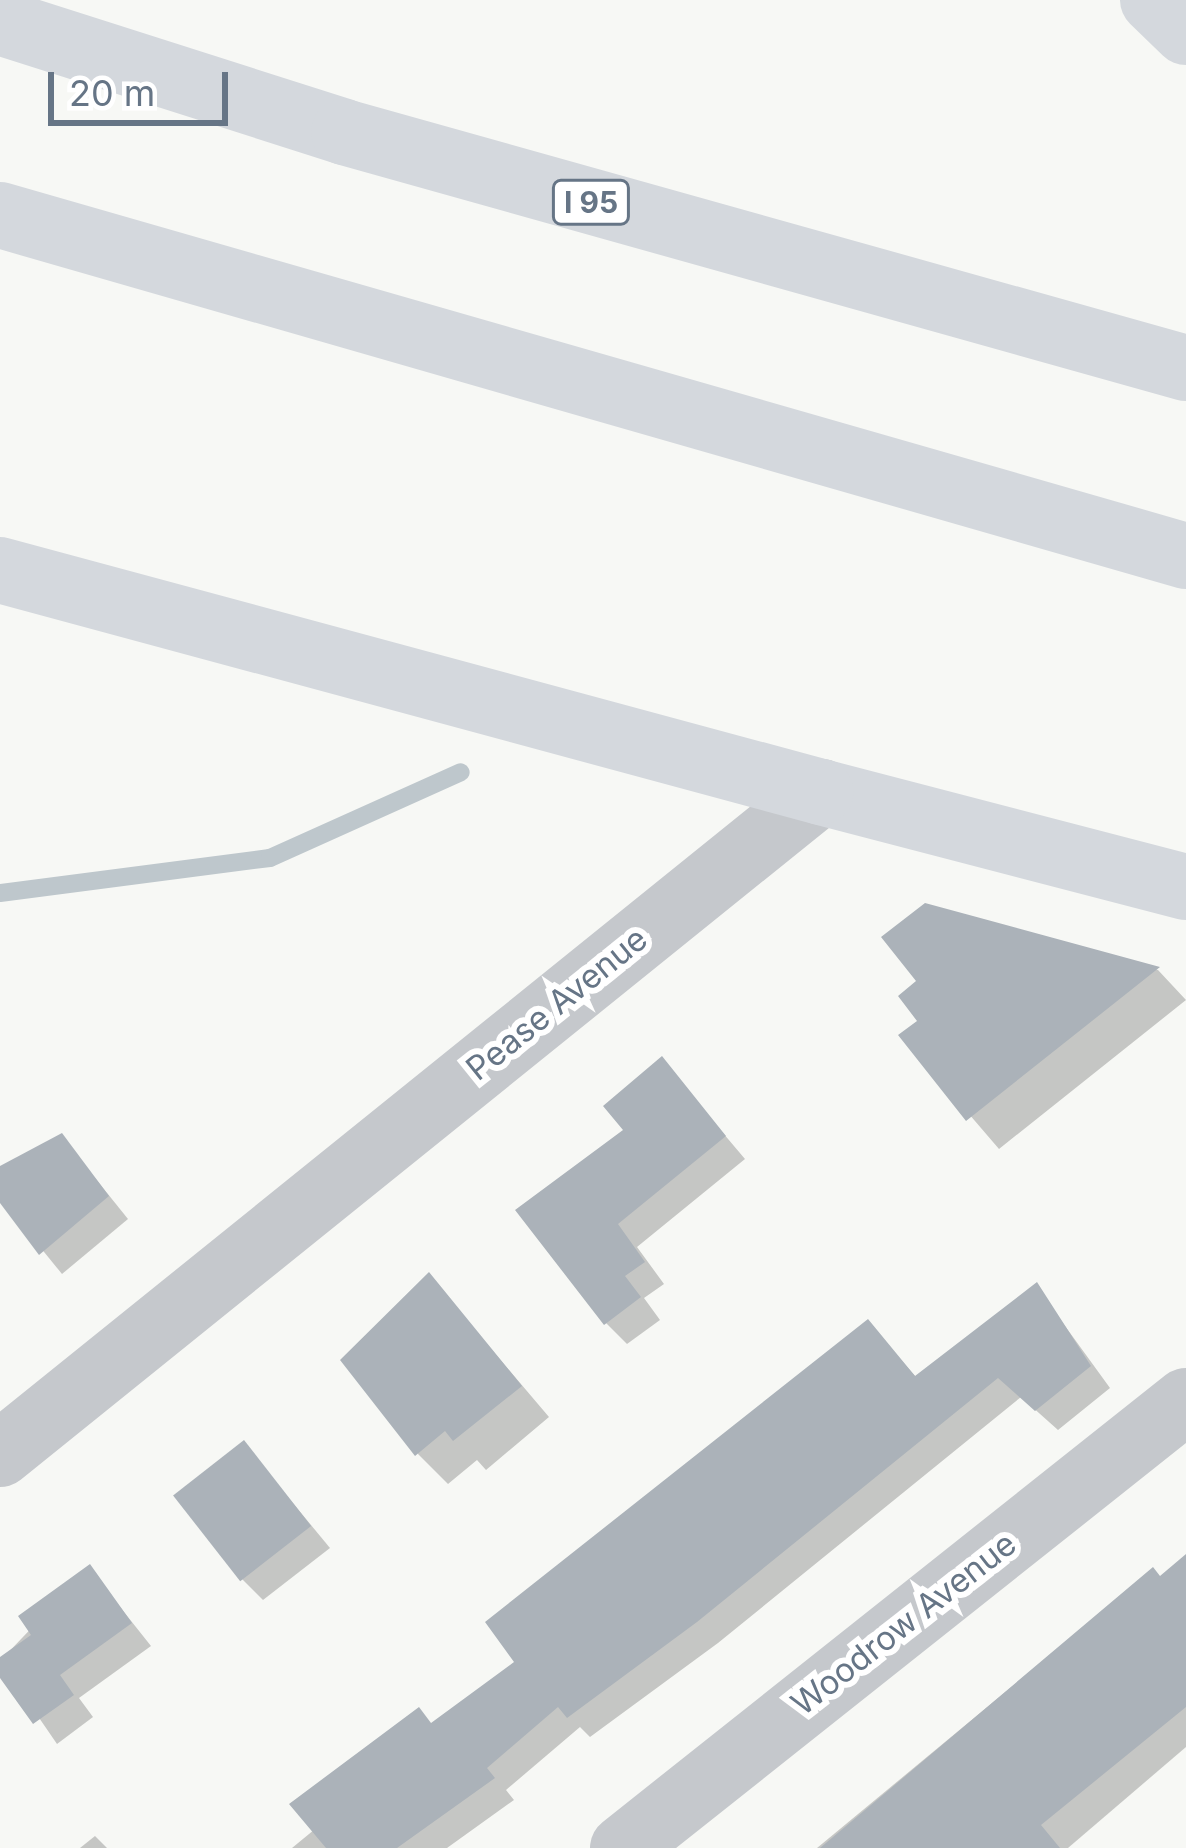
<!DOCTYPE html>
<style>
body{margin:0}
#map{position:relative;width:1186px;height:1848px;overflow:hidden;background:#f7f8f5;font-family:Inter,sans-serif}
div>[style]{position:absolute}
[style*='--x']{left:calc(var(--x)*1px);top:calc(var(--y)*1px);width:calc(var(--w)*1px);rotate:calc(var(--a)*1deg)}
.shadow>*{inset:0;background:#0003}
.stream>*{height:18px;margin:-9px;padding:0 9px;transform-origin:9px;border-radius:9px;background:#bec7cc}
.building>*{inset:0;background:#abb2b9;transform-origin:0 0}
.minor>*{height:66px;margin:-33px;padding:0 33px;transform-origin:33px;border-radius:33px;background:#c5c8cc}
.primary>*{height:66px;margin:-33px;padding:0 33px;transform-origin:33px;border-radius:33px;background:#d4d8dd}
.motorway>*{height:66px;margin:-33px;padding:0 33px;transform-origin:33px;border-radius:33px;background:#d4d8dd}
span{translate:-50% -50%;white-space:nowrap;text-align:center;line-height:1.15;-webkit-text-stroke:12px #fff;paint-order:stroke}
.shield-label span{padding:3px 9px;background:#fff;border:3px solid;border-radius:9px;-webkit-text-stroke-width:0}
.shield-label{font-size:30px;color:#667586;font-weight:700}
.street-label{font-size:33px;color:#667586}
.scale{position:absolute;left:48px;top:72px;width:180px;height:54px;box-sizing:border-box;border:6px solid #667586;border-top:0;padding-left:15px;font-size:36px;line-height:42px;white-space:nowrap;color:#667586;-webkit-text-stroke:9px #fff;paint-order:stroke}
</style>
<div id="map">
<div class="shadow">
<div style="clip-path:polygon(926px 906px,1158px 970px,1186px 1000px,999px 1149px,902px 1036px,921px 1021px)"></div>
<div style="clip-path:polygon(662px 1061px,745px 1159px,637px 1247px,664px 1284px,644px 1298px,660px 1320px,627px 1344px,606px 1323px,627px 1131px)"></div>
<div style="clip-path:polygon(62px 1137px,128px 1219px,62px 1274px,0 1198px,0 1172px)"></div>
<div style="clip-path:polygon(429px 1276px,549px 1417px,486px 1470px,477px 1460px,448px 1484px,418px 1454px)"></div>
<div style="clip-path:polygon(1036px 1286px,1110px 1388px,1058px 1430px,1021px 1397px,718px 1643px,590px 1737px,580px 1727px,506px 1790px,514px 1800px,447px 1848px,292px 1848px,518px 1662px,868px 1323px,917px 1378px)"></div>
<div style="clip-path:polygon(244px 1444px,330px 1548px,263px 1600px,242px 1579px)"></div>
<div style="clip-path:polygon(89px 1568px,151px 1646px,79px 1698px,93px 1717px,57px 1744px,0 1661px)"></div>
<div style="clip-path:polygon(1125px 1593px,1186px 1665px,1186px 1747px,1068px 1848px,817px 1848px)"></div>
<div style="clip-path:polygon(95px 1836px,107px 1848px,80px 1848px)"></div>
</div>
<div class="stream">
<div style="--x:0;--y:893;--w:272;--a:-7.4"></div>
<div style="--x:270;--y:858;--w:209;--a:-24.2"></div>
</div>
<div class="building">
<div style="clip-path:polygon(925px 903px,984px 919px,1160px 967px,966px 1121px,898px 1035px,917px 1021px,898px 996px,916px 981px,881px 937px)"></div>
<div style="clip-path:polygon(662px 1056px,726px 1136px,618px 1224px,645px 1262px,625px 1276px,641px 1297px,604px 1325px,515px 1210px,623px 1130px,603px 1106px)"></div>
<div style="clip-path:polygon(62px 1133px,109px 1196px,39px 1255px,0 1203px,0 1166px)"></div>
<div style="clip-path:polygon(429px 1272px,522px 1386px,453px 1441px,445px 1431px,415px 1456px,340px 1360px)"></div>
<div style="clip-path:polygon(1037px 1282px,1091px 1366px,1035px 1411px,998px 1378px,697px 1622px,567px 1718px,558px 1707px,487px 1768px,495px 1778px,397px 1848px,326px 1848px,289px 1804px,419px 1707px,431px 1723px,514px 1662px,485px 1622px,868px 1319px,915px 1376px)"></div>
<div style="left:244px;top:1440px;width:109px;height:90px;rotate:52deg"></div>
<div style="clip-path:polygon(1186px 1554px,1186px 1707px,1041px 1825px,1060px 1848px,820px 1848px,1153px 1567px,1160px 1576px)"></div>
<div style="clip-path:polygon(90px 1564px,132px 1623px,60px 1675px,74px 1695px,33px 1724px,0 1678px,0 1657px,31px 1635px,18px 1616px)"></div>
</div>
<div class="minor">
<div style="--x:0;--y:1454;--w:1055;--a:-38.88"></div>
<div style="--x:623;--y:1848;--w:719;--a:-38.45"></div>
</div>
<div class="primary">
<div style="--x:1153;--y:0;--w:46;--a:44.1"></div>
<div style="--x:821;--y:792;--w:377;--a:14.6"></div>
</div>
<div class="motorway">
<div style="--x:0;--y:22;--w:361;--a:17.7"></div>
<div style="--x:344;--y:132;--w:874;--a:15.66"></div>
<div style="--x:0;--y:215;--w:1234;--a:16.04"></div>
<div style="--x:0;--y:570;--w:850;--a:15.13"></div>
</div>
<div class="shield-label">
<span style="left:591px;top:202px">I 95</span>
</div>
<div class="street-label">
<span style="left:557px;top:1004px;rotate:-39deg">Pease Avenue</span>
<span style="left:904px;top:1624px;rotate:-38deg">Woodrow Avenue</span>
</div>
<div class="scale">20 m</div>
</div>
